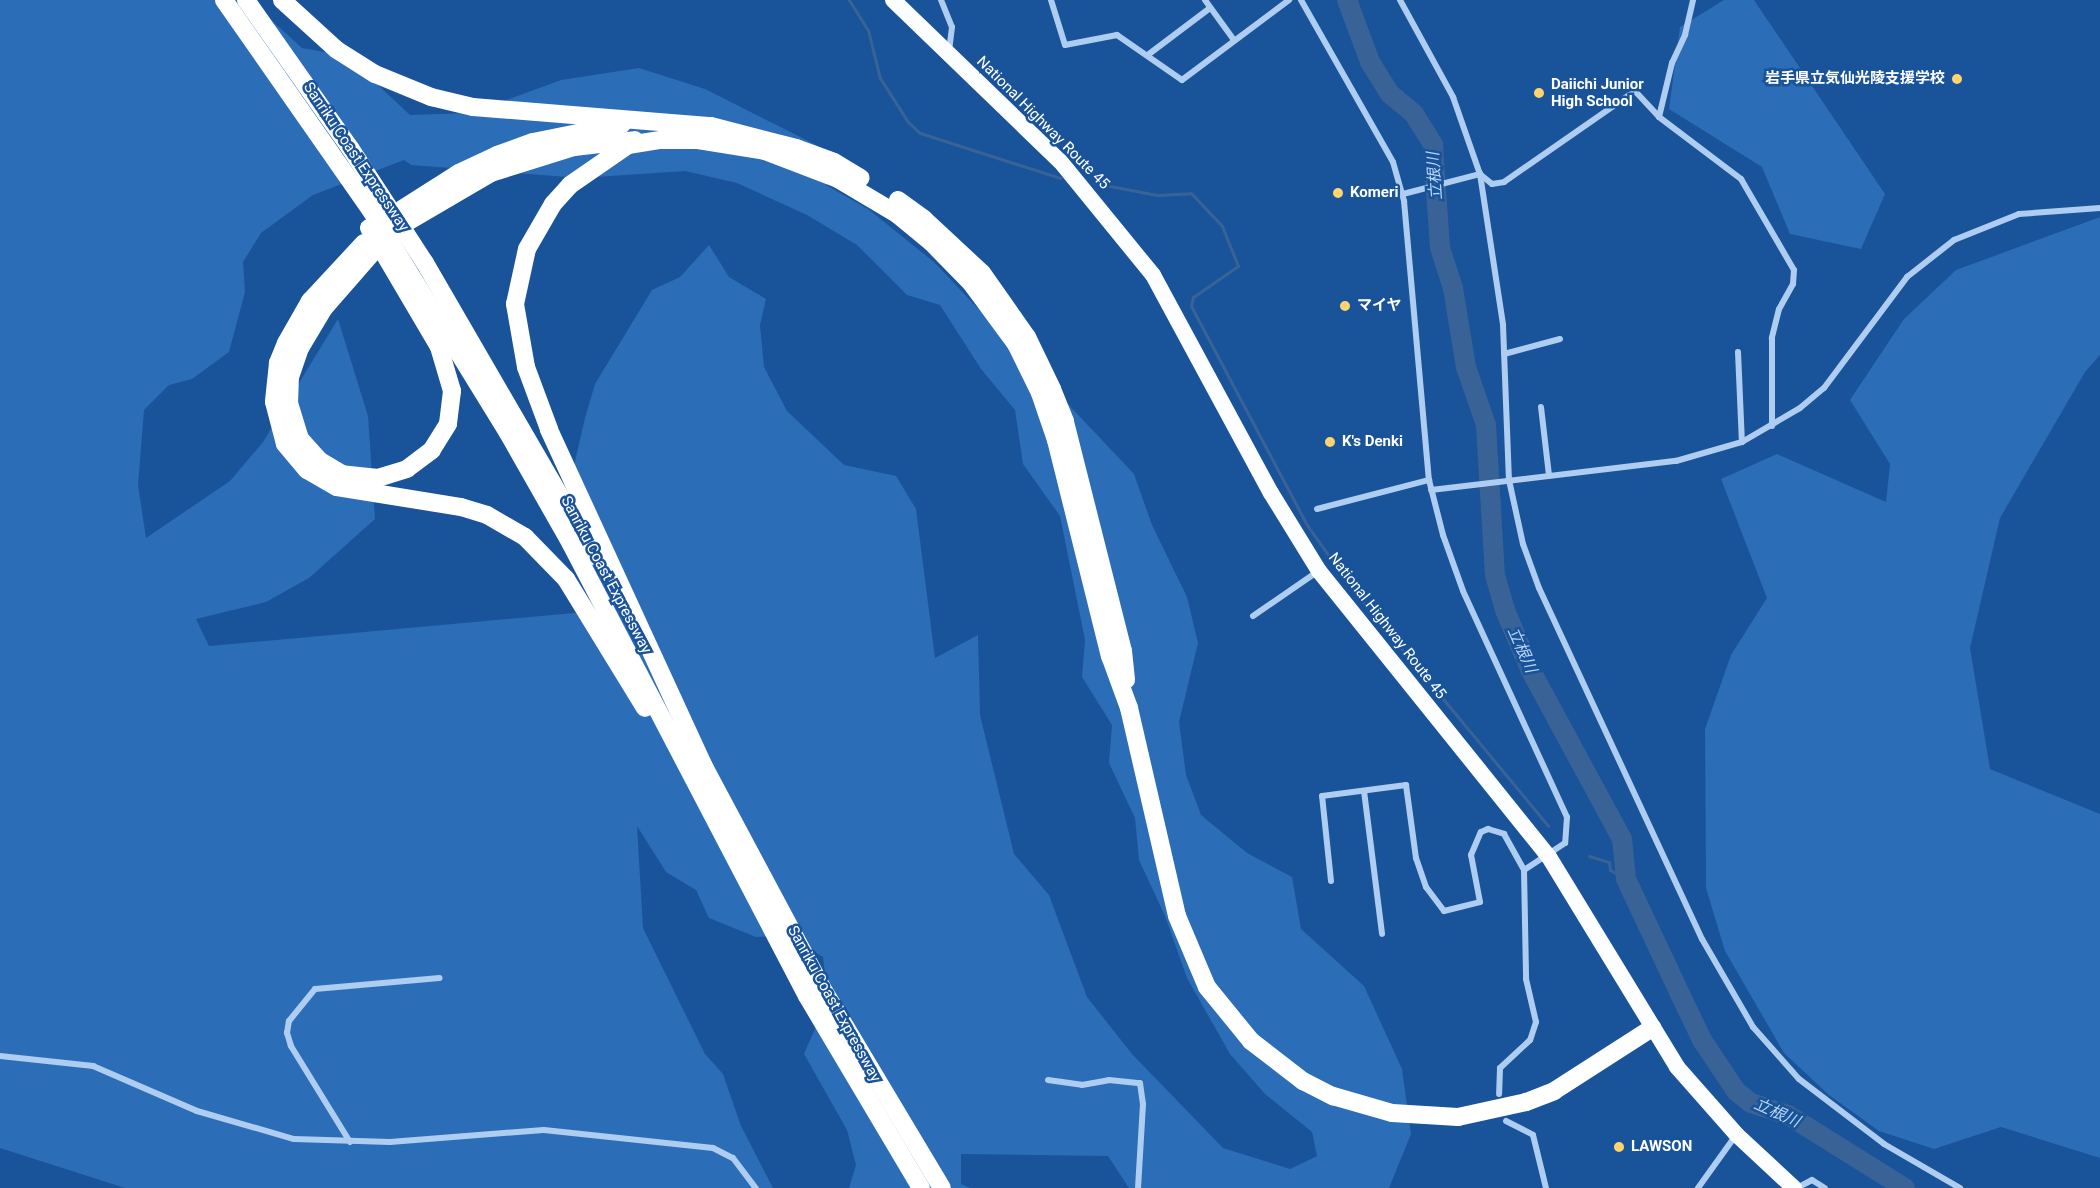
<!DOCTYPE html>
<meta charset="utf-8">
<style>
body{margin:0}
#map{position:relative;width:2100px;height:1188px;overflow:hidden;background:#195399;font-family:Roboto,"Noto Sans JP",sans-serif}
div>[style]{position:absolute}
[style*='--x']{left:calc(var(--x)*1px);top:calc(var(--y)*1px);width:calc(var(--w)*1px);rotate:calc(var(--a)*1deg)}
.green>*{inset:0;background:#2c6db7}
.stream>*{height:3px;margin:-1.5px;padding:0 1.5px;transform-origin:1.5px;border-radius:1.5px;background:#396396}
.river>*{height:20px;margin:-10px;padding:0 10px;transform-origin:10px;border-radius:10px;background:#396396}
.minor>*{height:6px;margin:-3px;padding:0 3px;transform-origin:3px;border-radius:3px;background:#aecdf1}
.trunk>*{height:16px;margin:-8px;padding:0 8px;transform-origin:8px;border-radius:8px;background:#fcfdff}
.motorway>*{height:18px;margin:-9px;padding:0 9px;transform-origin:9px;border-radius:9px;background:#fff}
.dots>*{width:16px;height:16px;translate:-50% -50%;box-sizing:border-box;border:3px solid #195399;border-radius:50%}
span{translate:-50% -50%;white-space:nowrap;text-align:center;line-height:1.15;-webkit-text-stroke:5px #195399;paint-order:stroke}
.poi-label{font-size:15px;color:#fff;font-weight:700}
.right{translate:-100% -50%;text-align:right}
.left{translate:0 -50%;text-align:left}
.street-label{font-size:15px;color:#fff}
.water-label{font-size:16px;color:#bad7f8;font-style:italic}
</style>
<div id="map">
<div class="green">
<div style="clip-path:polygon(evenodd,0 0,240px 0,270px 19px,302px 48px,347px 56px,410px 115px,471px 113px,561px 80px,639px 68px,705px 89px,838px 156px,826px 185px,868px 209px,934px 262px,1134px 474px,1152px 525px,1187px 597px,1198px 643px,1179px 722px,1186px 775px,1201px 815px,1247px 853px,1292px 877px,1301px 929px,1364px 986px,1402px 1069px,1411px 1134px,1389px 1188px,1129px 1188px,1108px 1156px,961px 1154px,961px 1184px,970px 1188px,849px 1188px,856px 1165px,847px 1130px,804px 1054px,828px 999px,823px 957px,801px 944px,775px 936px,756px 937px,709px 918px,696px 890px,666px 872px,637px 826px,643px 928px,705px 1054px,723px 1074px,741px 1126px,773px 1188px,125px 1188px,0 1148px,0 0,404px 160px,411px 165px,581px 178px,685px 171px,737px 183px,807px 215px,857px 245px,907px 295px,940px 305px,981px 369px,1015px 410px,1023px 464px,1060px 516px,1085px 640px,1082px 677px,1112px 725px,1109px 763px,1135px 818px,1139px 860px,1165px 916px,1187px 978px,1230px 1054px,1265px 1094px,1312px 1132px,1317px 1156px,1290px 1169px,1223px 1148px,1132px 1054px,1087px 997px,1049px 895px,1014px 854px,980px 715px,978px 635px,935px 658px,916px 509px,896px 476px,844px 465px,787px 411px,764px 367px,760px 325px,766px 299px,729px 277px,709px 245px,680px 277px,652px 290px,595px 384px,585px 418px,573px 470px,584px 566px,607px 610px,209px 646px,196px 619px,266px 602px,309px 578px,375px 519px,368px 416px,338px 319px,263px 442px,230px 481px,146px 538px,138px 485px,144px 410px,169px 385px,192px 379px,229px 352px,245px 292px,243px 262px,261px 233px,313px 195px,404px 160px)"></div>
<div style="clip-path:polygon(1724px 0,1754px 0,1885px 194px,1861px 249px,1790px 234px,1762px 167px,1669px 109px,1680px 27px)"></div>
<div style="clip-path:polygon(2100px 217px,2100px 355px,2085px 372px,2000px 518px,1970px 648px,1990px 769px,2100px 814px,2100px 1158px,2001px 1127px,1934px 1149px,1879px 1131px,1829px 1095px,1784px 1053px,1725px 951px,1706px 888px,1705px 729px,1731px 655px,1767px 598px,1721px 479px,1777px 454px,1886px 502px,1890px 464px,1850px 400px,1904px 319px,1956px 270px)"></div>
</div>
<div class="stream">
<div style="--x:849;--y:0;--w:36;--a:58"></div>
<div style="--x:868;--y:30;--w:49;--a:76"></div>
<div style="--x:880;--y:78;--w:52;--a:57.5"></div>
<div style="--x:908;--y:122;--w:16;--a:43"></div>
<div style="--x:920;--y:133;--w:147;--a:17.8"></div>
<div style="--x:1094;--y:183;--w:64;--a:10.8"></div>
<div style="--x:1157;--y:195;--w:34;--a:-3"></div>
<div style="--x:1191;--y:193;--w:45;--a:46.8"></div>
<div style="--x:1222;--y:226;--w:43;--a:68.2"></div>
<div style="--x:1238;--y:266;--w:55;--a:145.4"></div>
<div style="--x:1193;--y:297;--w:9;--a:103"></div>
<div style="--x:1191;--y:306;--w:248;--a:62.1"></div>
<div style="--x:1307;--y:525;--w:80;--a:54.7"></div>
<div style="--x:1353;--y:590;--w:306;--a:50.4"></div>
<div style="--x:1589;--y:856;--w:21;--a:17"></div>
<div style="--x:1609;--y:862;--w:8;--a:83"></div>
<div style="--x:1610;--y:870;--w:18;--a:29"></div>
</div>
<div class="river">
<div style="--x:1347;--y:0;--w:66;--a:69.6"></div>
<div style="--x:1370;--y:62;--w:36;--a:58"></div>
<div style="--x:1389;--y:93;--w:33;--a:40"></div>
<div style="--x:1414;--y:114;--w:36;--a:58"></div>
<div style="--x:1433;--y:145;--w:103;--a:86.1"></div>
<div style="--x:1440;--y:248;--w:42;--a:72"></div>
<div style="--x:1453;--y:288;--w:80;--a:80.7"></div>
<div style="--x:1466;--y:367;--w:61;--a:71"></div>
<div style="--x:1486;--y:425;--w:150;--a:86.6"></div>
<div style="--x:1495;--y:575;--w:36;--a:74"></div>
<div style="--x:1505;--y:610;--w:64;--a:67"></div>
<div style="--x:1530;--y:669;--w:193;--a:61.6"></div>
<div style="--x:1622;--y:839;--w:40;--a:84.3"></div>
<div style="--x:1626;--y:879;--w:127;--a:64.8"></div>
<div style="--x:1680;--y:994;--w:51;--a:64.4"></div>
<div style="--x:1702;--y:1040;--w:61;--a:56.3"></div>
<div style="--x:1736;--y:1091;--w:19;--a:39"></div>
<div style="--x:1751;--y:1103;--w:39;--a:18"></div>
<div style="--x:1788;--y:1115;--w:138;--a:32"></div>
</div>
<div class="minor">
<div style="--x:941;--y:0;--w:29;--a:68"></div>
<div style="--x:952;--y:27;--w:24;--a:97"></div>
<div style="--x:1051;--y:0;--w:47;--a:72.7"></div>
<div style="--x:1065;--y:45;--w:53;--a:-10.9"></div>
<div style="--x:1117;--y:35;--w:79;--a:34.7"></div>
<div style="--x:1182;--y:80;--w:134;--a:-36.8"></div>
<div style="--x:1205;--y:0;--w:49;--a:54.1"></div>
<div style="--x:1301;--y:0;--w:186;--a:60.4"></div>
<div style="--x:1393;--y:162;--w:41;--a:74.2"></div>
<div style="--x:1404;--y:201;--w:280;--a:84.9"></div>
<div style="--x:1429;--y:480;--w:57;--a:75.7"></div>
<div style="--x:1443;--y:535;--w:59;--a:70.3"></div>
<div style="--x:1463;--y:591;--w:249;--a:65.3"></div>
<div style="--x:1567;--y:817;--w:26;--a:94"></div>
<div style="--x:1565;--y:843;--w:49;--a:146.6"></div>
<div style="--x:1524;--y:870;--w:109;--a:88.9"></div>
<div style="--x:1526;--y:979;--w:44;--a:76.9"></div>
<div style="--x:1536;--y:1022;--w:19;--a:108"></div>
<div style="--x:1530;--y:1040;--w:41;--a:137"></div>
<div style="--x:1500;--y:1068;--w:26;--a:92"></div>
<div style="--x:1400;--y:0;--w:111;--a:61.3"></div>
<div style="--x:1453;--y:97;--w:82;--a:70.7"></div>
<div style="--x:1480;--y:174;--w:153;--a:81.3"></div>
<div style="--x:1503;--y:325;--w:155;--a:87.8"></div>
<div style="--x:1509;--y:480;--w:66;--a:77.7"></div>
<div style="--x:1523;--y:544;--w:47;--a:70"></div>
<div style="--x:1539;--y:588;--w:387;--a:65.1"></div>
<div style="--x:1702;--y:939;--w:102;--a:59.9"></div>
<div style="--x:1753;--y:1027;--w:69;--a:48.5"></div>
<div style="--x:1799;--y:1079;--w:107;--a:37.4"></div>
<div style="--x:1884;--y:1144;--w:88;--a:30.1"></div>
<div style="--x:1149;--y:54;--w:76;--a:-37"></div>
<div style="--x:1659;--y:117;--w:103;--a:37.1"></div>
<div style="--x:1741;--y:179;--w:105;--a:59.8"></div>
<div style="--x:1794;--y:270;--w:14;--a:94"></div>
<div style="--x:1793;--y:284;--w:29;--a:119"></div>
<div style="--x:1779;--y:309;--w:30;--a:104"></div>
<div style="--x:1772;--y:338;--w:88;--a:90"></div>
<div style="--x:1481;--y:175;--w:14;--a:39"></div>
<div style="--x:1492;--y:184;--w:12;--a:-9"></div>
<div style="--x:1504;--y:182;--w:160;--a:-34.8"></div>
<div style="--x:1635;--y:91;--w:35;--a:47"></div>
<div style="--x:1659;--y:117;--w:56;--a:-76.5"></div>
<div style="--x:1672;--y:63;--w:31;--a:-65"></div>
<div style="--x:1685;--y:35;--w:36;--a:-77"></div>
<div style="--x:1403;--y:194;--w:80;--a:-14.6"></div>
<div style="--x:1738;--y:352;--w:90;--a:87.5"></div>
<div style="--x:1504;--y:354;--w:58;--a:-15"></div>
<div style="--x:1541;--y:407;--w:68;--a:83.3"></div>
<div style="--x:1431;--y:490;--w:247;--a:-6.8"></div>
<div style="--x:1676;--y:461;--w:69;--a:-16.1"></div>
<div style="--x:1742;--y:442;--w:67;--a:-30.4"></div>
<div style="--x:1800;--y:408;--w:31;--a:-40"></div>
<div style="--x:1824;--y:388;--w:139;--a:-53.2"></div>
<div style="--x:1907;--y:277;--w:60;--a:-38.2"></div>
<div style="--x:1954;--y:240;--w:70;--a:-21.8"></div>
<div style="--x:2019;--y:214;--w:81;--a:-4.2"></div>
<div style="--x:1317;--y:509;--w:116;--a:-14.5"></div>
<div style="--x:1253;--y:616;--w:78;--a:-34.5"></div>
<div style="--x:1364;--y:791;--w:144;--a:82.8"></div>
<div style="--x:1331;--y:881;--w:85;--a:-96"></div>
<div style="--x:1322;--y:796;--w:85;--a:-7.5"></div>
<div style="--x:1406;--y:785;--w:74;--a:82.2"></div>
<div style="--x:1416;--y:858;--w:31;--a:71"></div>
<div style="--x:1426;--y:887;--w:30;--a:53"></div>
<div style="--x:1444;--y:911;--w:37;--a:-14"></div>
<div style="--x:1480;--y:902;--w:48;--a:-100.8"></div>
<div style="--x:1471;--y:855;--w:25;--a:-67"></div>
<div style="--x:1481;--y:832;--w:8;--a:-23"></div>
<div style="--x:1488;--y:829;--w:17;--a:17"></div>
<div style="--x:1504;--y:834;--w:41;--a:60.9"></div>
<div style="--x:0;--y:1056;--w:94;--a:6.1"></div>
<div style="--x:93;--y:1066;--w:113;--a:23.4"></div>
<div style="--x:197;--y:1111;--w:101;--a:16.1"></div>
<div style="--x:294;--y:1139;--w:96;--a:1.8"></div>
<div style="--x:390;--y:1142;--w:154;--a:-4.5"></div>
<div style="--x:544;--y:1130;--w:170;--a:6.1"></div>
<div style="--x:713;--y:1148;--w:22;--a:27"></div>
<div style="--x:733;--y:1158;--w:38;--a:53"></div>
<div style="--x:1048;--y:1080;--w:34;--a:8"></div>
<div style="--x:1082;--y:1085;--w:27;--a:-10"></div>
<div style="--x:1109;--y:1080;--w:31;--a:6"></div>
<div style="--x:1140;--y:1083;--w:21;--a:82"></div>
<div style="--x:1143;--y:1104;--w:84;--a:93.4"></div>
<div style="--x:1506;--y:1121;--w:30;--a:27"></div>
<div style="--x:1533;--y:1135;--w:55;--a:76.2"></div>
<div style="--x:350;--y:1142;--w:113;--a:-121.6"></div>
<div style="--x:291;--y:1046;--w:14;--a:-107"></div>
<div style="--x:287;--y:1033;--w:12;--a:-81"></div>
<div style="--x:289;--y:1021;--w:41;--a:-50.9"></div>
<div style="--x:315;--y:989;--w:125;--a:-5"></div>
<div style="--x:1698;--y:1188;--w:65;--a:-54.4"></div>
<div style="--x:1797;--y:1188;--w:17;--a:-28"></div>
<div style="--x:1812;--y:1180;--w:15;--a:32"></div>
</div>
<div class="trunk">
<div style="--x:893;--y:0;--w:232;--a:44"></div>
<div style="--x:1060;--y:161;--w:147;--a:50.8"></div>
<div style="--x:1153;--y:275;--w:248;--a:61.6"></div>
<div style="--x:1271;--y:493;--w:92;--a:58.4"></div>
<div style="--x:1319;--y:571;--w:367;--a:51.2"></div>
<div style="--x:1549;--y:857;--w:246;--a:58.6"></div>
<div style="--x:1677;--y:1067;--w:91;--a:48.6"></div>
<div style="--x:1737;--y:1135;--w:78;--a:42.9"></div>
</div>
<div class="motorway">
<div style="--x:224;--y:0;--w:259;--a:55.1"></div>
<div style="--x:372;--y:212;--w:259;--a:58.4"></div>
<div style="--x:508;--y:433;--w:128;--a:60.4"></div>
<div style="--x:571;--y:544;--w:510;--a:62.43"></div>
<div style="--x:807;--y:996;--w:223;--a:59.3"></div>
<div style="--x:246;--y:0;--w:181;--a:54.9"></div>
<div style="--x:350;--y:148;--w:137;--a:56.9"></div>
<div style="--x:425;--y:263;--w:339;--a:59.9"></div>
<div style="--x:282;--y:0;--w:74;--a:42.3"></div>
<div style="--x:337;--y:50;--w:45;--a:32.3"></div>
<div style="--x:375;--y:74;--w:61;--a:22.3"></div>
<div style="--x:431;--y:97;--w:43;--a:13.4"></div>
<div style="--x:473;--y:107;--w:239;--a:4.6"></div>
<div style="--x:711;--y:126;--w:88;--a:14.5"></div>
<div style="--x:796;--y:148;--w:40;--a:20.2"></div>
<div style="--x:834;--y:162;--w:31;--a:31"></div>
<div style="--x:898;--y:200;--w:32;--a:36"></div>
<div style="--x:924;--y:219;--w:79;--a:43"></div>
<div style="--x:982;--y:273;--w:78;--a:54.9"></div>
<div style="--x:1027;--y:337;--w:58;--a:64.3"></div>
<div style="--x:1052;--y:389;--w:35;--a:68"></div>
<div style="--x:1065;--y:422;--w:236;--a:75.8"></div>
<div style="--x:1123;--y:651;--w:29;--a:84"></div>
<div style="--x:402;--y:209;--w:67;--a:-32.3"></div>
<div style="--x:459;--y:173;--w:42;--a:-25.3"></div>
<div style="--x:497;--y:155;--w:38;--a:-20"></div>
<div style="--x:533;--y:142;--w:91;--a:-11.4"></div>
<div style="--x:409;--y:221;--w:95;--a:-30.3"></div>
<div style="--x:491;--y:173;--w:87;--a:-17.4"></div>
<div style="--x:574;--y:147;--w:61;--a:-6.5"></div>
<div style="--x:369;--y:228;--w:138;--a:59.5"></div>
<div style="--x:439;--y:347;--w:46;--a:73.5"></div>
<div style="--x:452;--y:391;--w:33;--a:97"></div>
<div style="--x:448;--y:424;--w:31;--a:122"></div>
<div style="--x:432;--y:450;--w:31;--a:143"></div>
<div style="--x:407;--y:469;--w:30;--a:163"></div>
<div style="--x:378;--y:478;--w:36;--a:-174"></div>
<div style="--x:342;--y:474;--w:26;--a:-149"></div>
<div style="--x:320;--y:461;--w:30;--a:-132"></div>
<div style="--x:300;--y:439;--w:37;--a:-107"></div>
<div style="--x:289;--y:404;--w:27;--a:-88"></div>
<div style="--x:290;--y:377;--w:31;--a:-71"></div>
<div style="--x:300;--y:348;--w:47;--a:-59"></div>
<div style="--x:324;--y:308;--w:73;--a:-48.9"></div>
<div style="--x:364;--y:243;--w:79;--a:133"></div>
<div style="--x:310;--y:301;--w:48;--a:119.7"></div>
<div style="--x:286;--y:343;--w:22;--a:112"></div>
<div style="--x:278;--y:363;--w:39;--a:96"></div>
<div style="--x:274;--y:402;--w:43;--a:75.3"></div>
<div style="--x:285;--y:444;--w:34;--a:50"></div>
<div style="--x:307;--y:470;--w:34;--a:30"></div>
<div style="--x:337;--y:487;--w:126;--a:9.2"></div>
<div style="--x:461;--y:507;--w:27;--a:17"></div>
<div style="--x:487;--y:515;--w:44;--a:30.1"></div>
<div style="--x:525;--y:537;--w:59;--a:45.7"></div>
<div style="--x:566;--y:579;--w:151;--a:58.5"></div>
<div style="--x:701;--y:761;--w:255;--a:61.9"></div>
<div style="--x:821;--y:986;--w:235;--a:59.1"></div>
<div style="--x:706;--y:771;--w:376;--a:-114.7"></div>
<div style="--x:549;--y:429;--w:66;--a:-110.4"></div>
<div style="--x:526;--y:367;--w:64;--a:-99.9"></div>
<div style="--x:515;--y:304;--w:56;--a:-77.7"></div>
<div style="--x:527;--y:249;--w:52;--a:-60"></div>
<div style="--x:553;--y:204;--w:25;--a:-48"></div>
<div style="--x:570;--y:185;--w:70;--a:-34.6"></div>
<div style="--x:628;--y:145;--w:33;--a:-9"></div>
<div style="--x:661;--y:140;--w:37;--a:0"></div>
<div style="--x:698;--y:140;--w:68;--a:9.3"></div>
<div style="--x:765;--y:151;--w:78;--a:21"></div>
<div style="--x:838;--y:179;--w:69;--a:30.7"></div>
<div style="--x:897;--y:214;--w:44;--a:39.5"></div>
<div style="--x:931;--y:242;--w:57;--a:45.7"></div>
<div style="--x:971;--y:283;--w:76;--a:53.6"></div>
<div style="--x:1016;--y:344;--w:55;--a:63.9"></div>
<div style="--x:1040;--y:393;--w:50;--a:71.2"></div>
<div style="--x:1056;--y:440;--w:223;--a:76"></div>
<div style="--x:1110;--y:656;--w:55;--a:69.9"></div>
<div style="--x:1129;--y:708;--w:213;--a:77"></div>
<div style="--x:1177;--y:916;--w:77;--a:67.1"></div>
<div style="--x:1207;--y:987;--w:70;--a:50.8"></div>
<div style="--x:1251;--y:1041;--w:66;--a:37.6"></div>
<div style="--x:1303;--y:1081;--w:34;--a:27"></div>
<div style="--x:1333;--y:1096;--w:61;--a:16.1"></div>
<div style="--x:1392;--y:1113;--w:66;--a:3.5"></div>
<div style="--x:1458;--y:1117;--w:70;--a:-12.4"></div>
<div style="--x:1526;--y:1102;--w:30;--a:-21"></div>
<div style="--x:1554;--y:1091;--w:117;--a:-32.7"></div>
</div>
<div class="dots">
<div style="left:1957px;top:79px;background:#ffd36e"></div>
<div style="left:1539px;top:93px;background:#ffd36e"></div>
<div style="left:1338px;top:193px;background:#ffd36e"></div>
<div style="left:1345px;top:306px;background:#ffd36e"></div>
<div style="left:1330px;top:442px;background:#ffd36e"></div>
<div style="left:1619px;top:1147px;background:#ffd36e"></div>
</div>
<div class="poi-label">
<span class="right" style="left:1945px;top:79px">岩手県立気仙光陵支援学校</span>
<span class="left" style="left:1551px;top:93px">Daiichi Junior<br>High School</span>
<span class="left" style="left:1350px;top:193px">Komeri</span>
<span class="left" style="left:1357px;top:306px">マイヤ</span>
<span class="left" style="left:1342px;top:442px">K's Denki</span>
<span class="left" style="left:1631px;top:1147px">LAWSON</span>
</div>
<div class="street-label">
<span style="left:1043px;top:123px;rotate:45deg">National Highway Route 45</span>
<span style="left:356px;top:157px;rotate:56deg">Sanriku Coast Expressway</span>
<span style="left:606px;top:575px;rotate:62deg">Sanriku Coast Expressway</span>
<span style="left:1387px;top:626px;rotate:52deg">National Highway Route 45</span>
<span style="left:834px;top:1004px;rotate:61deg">Sanriku Coast Expressway</span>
</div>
<div class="water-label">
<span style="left:1435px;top:176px;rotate:-94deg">立根川</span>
<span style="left:1522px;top:650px;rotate:66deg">立根川</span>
<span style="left:1777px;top:1113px;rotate:24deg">立根川</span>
</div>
</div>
